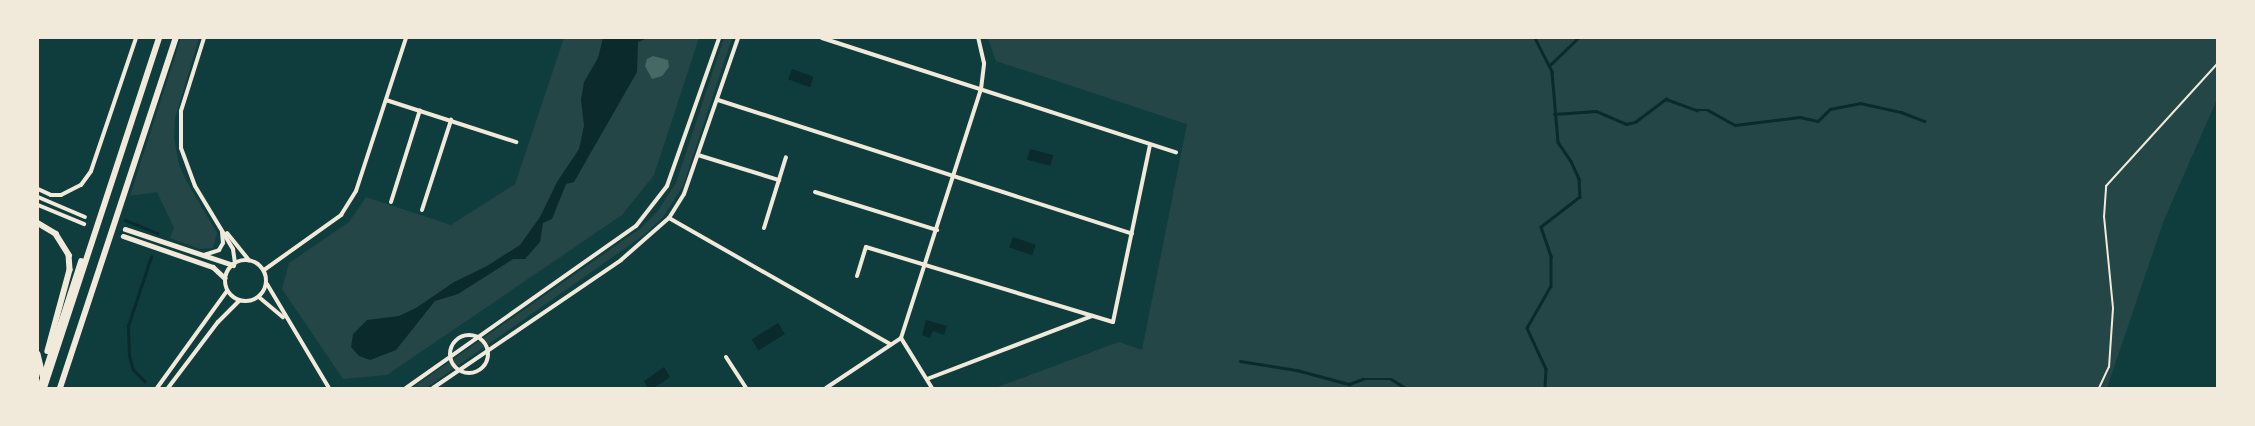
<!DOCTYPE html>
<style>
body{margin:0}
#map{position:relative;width:2255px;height:426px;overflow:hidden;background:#0f3d3e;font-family:Roboto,sans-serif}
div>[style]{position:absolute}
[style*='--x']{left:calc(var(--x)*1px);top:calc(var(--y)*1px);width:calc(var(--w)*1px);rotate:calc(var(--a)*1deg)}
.green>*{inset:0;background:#244646}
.water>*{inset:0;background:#0a2a2b;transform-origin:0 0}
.stream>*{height:2.5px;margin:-1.25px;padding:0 1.25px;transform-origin:1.25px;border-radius:1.25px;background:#0a2a2b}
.building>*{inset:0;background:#486865}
.service>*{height:2px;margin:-1px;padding:0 1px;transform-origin:1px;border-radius:1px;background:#f1e9da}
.minor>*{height:4px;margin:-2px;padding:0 2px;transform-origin:2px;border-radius:2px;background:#f1e9da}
.minor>.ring{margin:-2px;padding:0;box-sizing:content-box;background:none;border:4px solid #f1e9da;border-radius:50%}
.tertiary>*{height:4.5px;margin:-2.25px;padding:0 2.25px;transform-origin:2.25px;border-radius:2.25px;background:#f1e9da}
.tertiary>.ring{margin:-2.25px;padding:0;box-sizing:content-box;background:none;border:4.5px solid #f1e9da;border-radius:50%}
.trunk>*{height:5.5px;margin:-2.75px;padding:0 2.75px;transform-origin:2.75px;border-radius:2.75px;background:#f1e9da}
span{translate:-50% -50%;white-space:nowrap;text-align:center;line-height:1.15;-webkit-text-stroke:5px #f1e9da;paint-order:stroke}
.frame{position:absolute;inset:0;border:39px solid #f1e9da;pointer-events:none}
</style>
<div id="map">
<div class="green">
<div style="clip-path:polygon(181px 38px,199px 38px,175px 118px,174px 138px,179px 165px,187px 182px,217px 233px,213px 248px,200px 249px,170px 238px,174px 228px,157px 192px,130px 196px)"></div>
<div style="clip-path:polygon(564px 38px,699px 38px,654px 175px,622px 215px,387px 375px,343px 379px,282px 289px,289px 263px,349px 222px,366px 197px,451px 225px,515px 184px)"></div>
<div style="clip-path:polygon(724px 38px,732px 38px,683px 186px,663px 217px,644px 235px,426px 388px,412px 388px,641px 228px,657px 212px,676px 183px)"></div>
<div style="clip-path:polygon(988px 38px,2217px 38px,2218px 97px,2164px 220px,2107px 388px,995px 388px,1119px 342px,1142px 350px,1187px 124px,996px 61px)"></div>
</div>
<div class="water">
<div style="clip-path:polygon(603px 38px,647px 38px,638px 42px,637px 72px,574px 182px,566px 184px,552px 219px,543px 223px,540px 242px,525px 259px,513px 259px,458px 294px,435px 301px,396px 350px,370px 360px,359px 356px,351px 347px,353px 334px,367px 320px,399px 316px,416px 308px,454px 282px,487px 266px,520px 245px,540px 217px,557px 182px,579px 149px,584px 126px,581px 99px,584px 82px,598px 58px)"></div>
<div style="left:792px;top:69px;width:23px;height:11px;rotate:20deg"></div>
<div style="left:1030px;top:149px;width:24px;height:11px;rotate:15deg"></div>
<div style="left:1013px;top:237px;width:24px;height:11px;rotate:19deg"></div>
<div style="clip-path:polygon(926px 320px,947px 326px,944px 335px,933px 331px,930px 338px,922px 335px)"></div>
<div style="left:778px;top:323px;width:13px;height:31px;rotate:58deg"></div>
<div style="clip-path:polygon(664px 367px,670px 377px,654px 388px,648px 388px,644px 381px)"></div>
</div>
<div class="stream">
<div style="--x:1535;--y:38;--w:38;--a:63"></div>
<div style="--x:1552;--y:72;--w:70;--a:85.1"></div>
<div style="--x:1558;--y:142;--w:23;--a:56"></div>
<div style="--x:1571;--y:161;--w:20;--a:66"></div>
<div style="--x:1579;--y:179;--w:18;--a:87"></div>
<div style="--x:1580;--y:197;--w:49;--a:142.4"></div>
<div style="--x:1541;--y:227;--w:31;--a:71"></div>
<div style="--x:1551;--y:256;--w:30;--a:90"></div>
<div style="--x:1551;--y:286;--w:48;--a:119.7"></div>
<div style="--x:1527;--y:328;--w:45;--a:65.1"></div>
<div style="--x:1546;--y:369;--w:19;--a:93"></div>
<div style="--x:1550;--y:65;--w:39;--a:-44"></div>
<div style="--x:1554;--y:114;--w:42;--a:-4.1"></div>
<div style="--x:1596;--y:111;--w:33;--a:23"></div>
<div style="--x:1626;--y:124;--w:9;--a:-13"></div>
<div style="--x:1635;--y:122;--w:39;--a:-37"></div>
<div style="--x:1666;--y:99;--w:33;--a:20"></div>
<div style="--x:1697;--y:110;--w:11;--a:0"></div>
<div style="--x:1708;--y:110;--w:31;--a:29"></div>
<div style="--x:1735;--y:125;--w:65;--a:-7"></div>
<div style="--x:1800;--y:117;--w:18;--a:13"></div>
<div style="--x:1818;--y:121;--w:17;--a:-45"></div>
<div style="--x:1830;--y:109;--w:31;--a:-11"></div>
<div style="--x:1860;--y:103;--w:42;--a:12.4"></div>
<div style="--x:1901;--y:112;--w:25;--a:21"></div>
<div style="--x:125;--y:220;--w:35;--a:22"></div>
<div style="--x:1240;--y:361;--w:58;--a:9"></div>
<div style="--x:1297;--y:370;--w:54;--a:15.1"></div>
<div style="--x:1349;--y:384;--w:15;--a:-20"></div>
<div style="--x:1363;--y:379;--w:28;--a:0"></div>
<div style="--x:1391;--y:379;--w:17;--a:31"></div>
<div style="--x:145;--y:382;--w:17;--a:-135"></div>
<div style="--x:133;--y:370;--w:15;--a:-106"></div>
<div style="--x:129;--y:356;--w:30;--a:-92"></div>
<div style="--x:128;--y:326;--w:73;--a:-71.6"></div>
</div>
<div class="building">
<div style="clip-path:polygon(653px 56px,668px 60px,669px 67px,662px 76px,652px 79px,645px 66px,647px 59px)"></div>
</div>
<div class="service">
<div style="--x:2099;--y:388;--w:23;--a:-65"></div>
<div style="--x:2109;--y:367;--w:59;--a:-86.1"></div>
<div style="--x:2113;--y:308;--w:91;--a:-95.6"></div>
<div style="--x:2104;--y:217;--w:31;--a:-86"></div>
<div style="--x:2106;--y:186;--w:166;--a:-47.7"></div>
</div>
<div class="minor">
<div style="--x:204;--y:38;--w:77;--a:107.5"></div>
<div style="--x:181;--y:111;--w:37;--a:90"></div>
<div style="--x:181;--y:148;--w:40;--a:69.8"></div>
<div style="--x:195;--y:186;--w:74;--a:58.9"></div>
<div style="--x:233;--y:249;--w:14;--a:82"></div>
<div style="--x:822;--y:38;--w:372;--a:17.9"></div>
<div style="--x:386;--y:100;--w:137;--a:17.9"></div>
<div style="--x:718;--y:100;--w:435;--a:17.9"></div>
<div style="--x:698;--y:155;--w:85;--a:17.2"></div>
<div style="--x:38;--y:189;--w:14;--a:25"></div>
<div style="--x:51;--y:195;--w:10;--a:0"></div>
<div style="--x:61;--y:195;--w:22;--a:-27"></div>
<div style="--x:81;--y:185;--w:17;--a:-54"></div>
<div style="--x:91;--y:171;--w:140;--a:-71.3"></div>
<div style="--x:815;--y:192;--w:128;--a:17.3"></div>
<div style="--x:38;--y:197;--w:51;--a:23.1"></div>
<div style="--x:391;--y:202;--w:96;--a:-72.5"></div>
<div style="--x:38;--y:205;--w:50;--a:22.4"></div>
<div style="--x:422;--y:210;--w:95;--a:-72.1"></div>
<div style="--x:669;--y:218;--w:254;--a:29.7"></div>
<div style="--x:764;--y:228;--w:74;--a:-72.8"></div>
<div style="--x:227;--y:233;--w:35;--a:51"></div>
<div style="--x:204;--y:255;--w:16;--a:-18"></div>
<div style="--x:219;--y:250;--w:8;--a:-60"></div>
<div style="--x:223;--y:243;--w:11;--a:-95"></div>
<div style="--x:264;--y:270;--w:95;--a:-35.5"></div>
<div style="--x:341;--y:215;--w:28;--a:-58"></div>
<div style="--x:356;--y:191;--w:161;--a:-71.9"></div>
<div style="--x:857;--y:276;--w:30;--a:-73"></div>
<div style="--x:866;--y:247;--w:258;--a:16.9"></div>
<div style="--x:1113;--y:322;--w:181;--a:-78.2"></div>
<div style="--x:267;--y:284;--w:121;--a:59.2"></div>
<div style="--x:260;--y:298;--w:30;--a:40"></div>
<div class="ring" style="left:450px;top:335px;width:34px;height:34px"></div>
<div style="--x:726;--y:357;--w:37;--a:57"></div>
<div style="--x:927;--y:379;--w:177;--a:-20.9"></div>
<div style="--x:157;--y:388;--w:120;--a:-54.2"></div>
<div style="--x:168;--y:388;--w:83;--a:-52.9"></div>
<div style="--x:218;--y:322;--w:30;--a:-45"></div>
<div style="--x:406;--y:388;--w:281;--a:-35.2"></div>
<div style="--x:636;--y:226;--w:51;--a:-52.2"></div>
<div style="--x:667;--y:186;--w:157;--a:-70.6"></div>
<div style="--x:433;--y:388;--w:227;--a:-34.2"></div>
<div style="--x:621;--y:260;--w:64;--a:-41.2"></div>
<div style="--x:669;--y:218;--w:28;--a:-58"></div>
<div style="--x:684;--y:194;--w:165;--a:-70.9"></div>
<div style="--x:826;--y:388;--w:90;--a:-33.7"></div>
<div style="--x:932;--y:388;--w:59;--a:-121.8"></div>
<div style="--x:901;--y:338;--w:262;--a:-72.2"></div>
<div style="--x:981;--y:89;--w:26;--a:-83"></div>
<div style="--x:984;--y:63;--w:26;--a:-103"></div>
</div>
<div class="tertiary">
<div style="--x:125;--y:229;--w:114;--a:18.4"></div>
<div style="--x:123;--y:236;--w:95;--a:19"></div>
<div style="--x:213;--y:267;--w:16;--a:43"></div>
<div class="ring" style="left:225px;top:260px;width:37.5px;height:37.5px"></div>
</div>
<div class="trunk">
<div style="--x:38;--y:223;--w:21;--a:31"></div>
<div style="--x:56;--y:234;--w:25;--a:58"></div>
<div style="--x:69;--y:255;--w:15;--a:86"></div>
<div style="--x:70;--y:270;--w:84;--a:105.2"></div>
<div style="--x:38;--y:354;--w:22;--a:77"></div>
<div style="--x:40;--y:388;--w:133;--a:-72"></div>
<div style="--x:44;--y:388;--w:368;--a:-71.8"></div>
<div style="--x:60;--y:388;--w:369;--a:-71.7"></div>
</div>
<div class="frame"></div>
</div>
